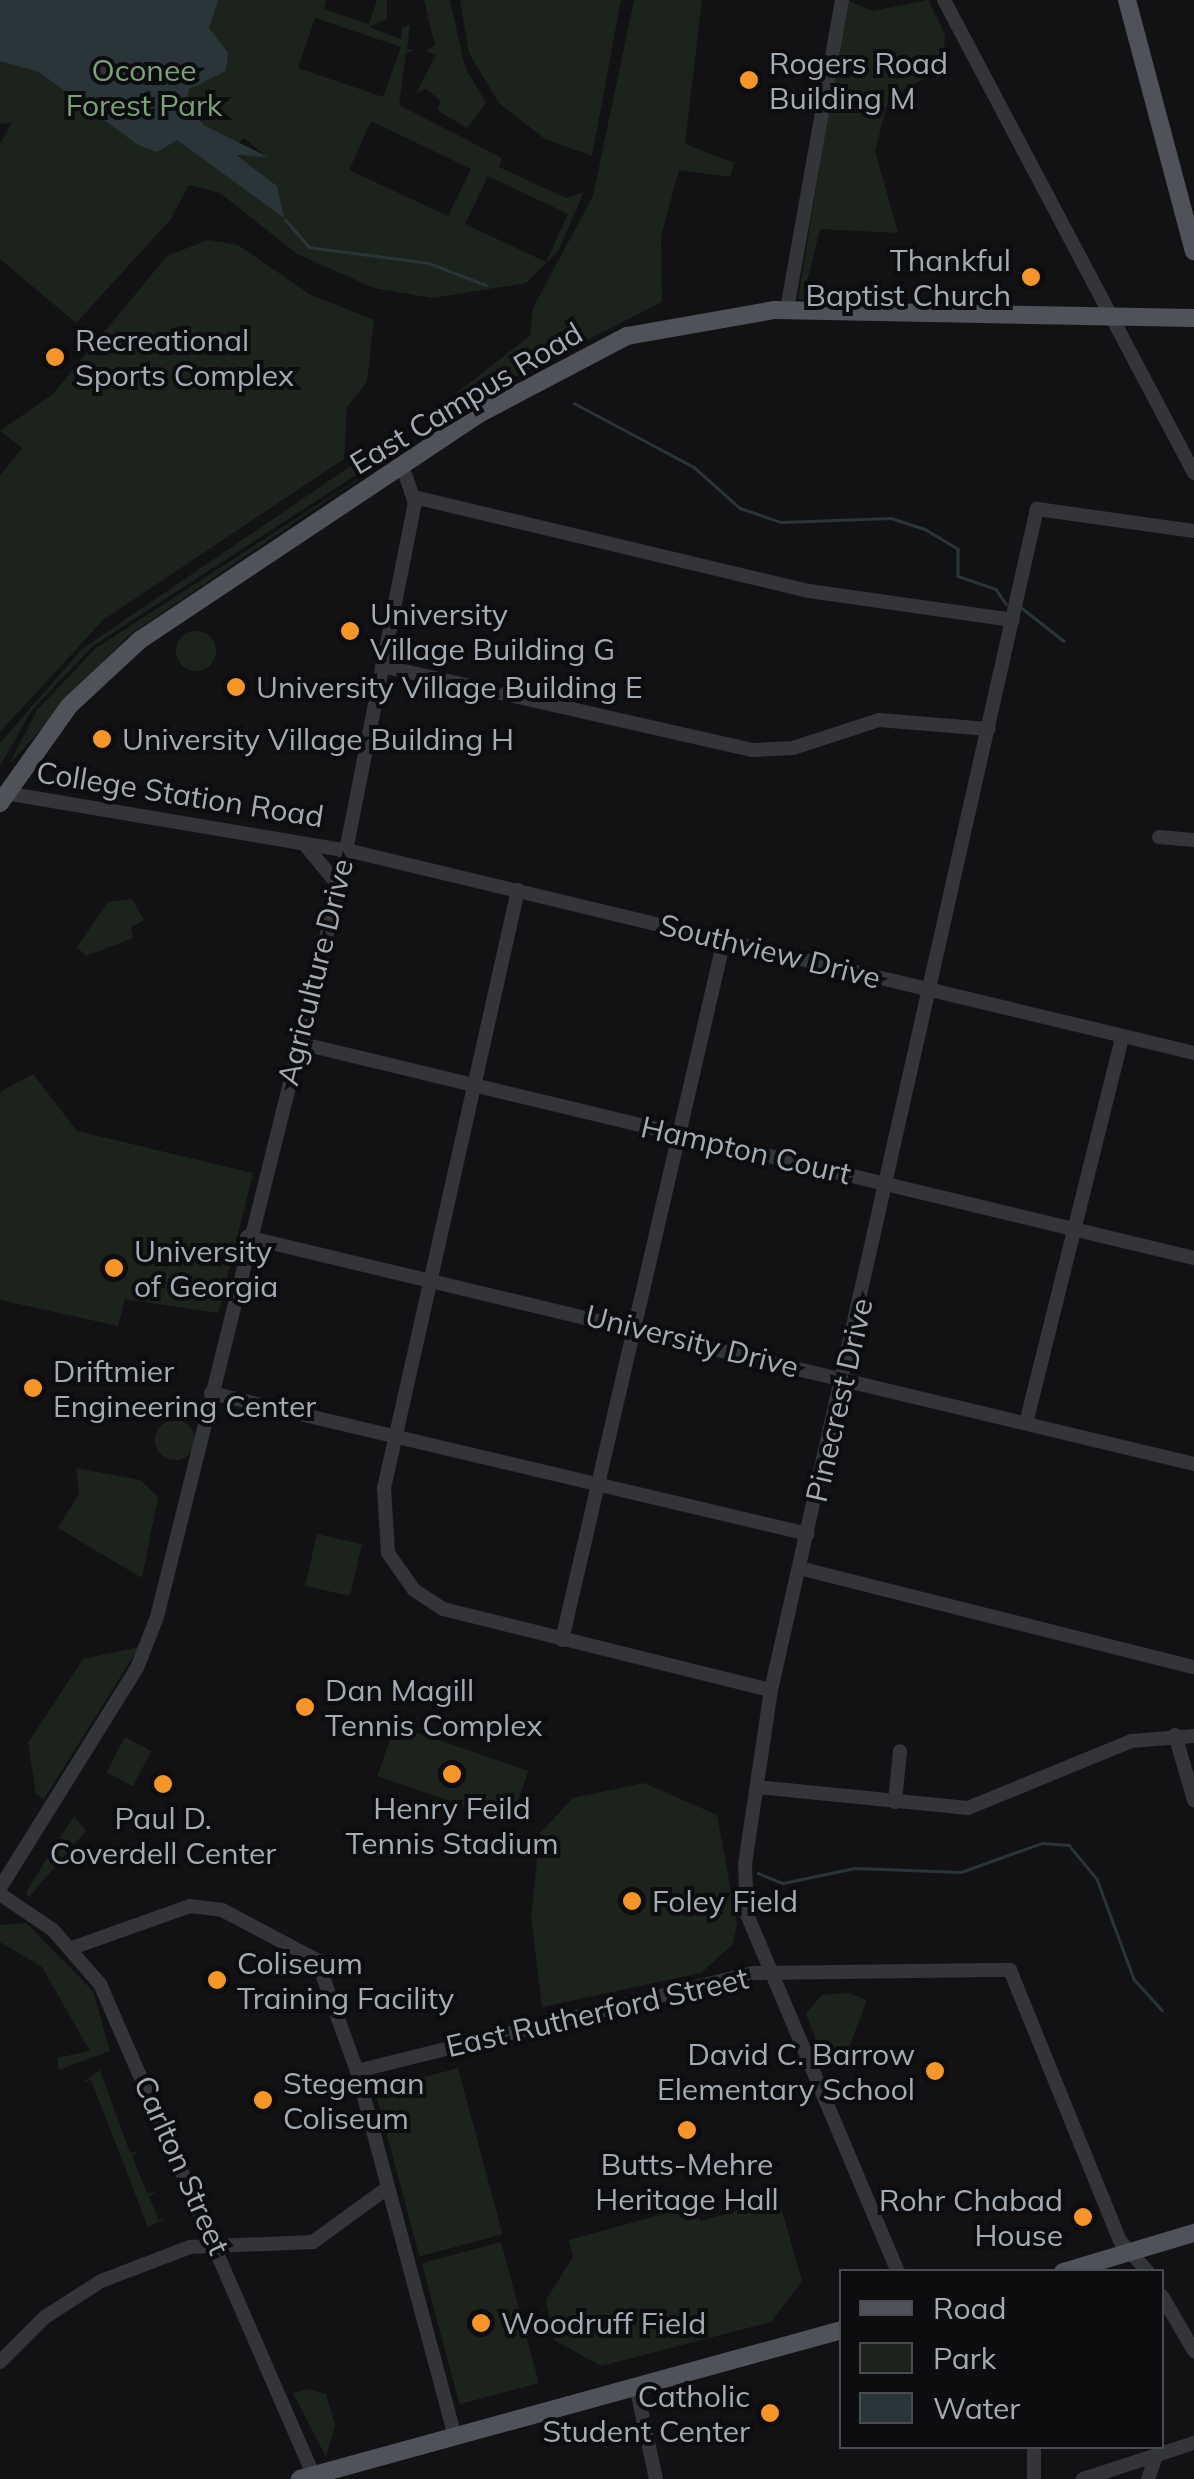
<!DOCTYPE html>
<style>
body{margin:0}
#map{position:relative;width:1194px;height:2479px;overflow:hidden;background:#121214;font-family:Mulish,sans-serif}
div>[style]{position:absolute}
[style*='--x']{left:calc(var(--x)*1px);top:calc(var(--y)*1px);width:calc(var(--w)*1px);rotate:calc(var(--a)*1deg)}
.green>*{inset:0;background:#1c231c;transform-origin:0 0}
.round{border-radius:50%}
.water>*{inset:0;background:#2a3539}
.stream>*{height:2.5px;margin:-1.25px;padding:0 1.25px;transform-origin:1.25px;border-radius:1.25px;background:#2a3539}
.minor>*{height:14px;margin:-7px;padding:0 7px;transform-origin:7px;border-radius:7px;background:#333539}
.major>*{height:18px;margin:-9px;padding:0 9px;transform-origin:9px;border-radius:9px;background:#4f5258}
.dots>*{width:28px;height:28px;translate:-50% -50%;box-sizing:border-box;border:5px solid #0d0d0f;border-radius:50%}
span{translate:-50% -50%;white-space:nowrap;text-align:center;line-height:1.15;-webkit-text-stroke:8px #0d0d0f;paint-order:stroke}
.poi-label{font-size:30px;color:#a3abb5}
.left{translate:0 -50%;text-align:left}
.right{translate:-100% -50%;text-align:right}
.park-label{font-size:30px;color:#7ca079}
.street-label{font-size:30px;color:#a3abb5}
.legend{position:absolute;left:839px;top:2269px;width:325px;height:180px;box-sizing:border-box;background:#0d0d0f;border:2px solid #494c51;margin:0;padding:12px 18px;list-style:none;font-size:30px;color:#a3abb5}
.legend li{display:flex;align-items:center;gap:20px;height:50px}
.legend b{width:50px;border:2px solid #494c51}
</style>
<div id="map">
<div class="green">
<div style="clip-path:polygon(evenodd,0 0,326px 0,324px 9px,369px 24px,377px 0,387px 0,387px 19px,369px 27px,401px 39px,402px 27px,410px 25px,407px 49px,415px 50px,406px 53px,399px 105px,502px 158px,499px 167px,566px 198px,584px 192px,558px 251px,526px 283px,433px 298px,374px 288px,297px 254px,220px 193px,189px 185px,170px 220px,76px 323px,0 259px,0 143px,12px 122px,0 124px,0 0,315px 18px,401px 47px,383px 97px,298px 68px,315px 18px,0 0,371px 121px,471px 169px,448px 216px,349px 170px,371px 121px,0 0,244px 138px,266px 156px,235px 155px,277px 186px,262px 202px,216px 162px,244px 138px,0 0,488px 176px,568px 214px,546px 262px,465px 224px,488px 176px)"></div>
<div style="clip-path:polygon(424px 0,450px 0,465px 67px,486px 103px,467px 128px,437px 110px,441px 101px,426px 89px,416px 93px,436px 55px,426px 51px,435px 45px)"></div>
<div style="clip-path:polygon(460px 0,621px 0,592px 156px,545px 139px,499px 103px,469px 53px)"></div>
<div style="clip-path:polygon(634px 0,702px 0,685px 144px,734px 163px,730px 177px,679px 170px,661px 236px,662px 302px,469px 400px,458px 392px,530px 336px,533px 308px,593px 196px)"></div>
<div style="clip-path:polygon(847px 0,872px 11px,928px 0,945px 34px,943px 69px,889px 97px,875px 151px,898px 233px,820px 229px,806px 286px,820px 288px,822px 299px,798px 299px)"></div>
<div style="clip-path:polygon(208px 240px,238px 245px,311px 295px,374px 320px,367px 382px,347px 407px,344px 459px,103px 620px,0 732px,0 476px,22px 448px,0 431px,53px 394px,167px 256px)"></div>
<div style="clip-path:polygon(370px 453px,376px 462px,93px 646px,32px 710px,0 766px,0 743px,82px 649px)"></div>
<div style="clip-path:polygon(379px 465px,128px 636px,9px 764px,38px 709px,96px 648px)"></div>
<div class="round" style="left:176px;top:631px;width:40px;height:40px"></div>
<div style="clip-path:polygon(132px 899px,144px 920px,131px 927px,133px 938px,86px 956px,77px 947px,108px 902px)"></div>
<div style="clip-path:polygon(33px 1074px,77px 1131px,253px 1173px,218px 1313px,125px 1299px,118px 1326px,0 1300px,0 1092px)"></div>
<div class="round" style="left:155px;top:1420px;width:40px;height:40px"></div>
<div style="clip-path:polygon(76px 1468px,140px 1480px,158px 1497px,142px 1578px,58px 1528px,79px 1494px)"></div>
<div style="left:317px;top:1534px;width:46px;height:53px;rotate:13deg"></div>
<div style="clip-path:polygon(139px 1647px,44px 1799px,36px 1794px,28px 1743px,83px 1659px)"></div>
<div style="left:395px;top:1725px;width:141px;height:54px;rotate:19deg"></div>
<div style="left:125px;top:1737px;width:30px;height:40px;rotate:28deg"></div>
<div style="clip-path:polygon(644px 1783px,717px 1815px,737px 1923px,733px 1944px,701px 1973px,542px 2007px,531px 1917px,540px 1833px,573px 1798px)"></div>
<div style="clip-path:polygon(74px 1816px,86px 1831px,29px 1897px,26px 1892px)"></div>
<div style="clip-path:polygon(26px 1923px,93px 1991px,110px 2051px,59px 2070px,57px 2058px,90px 2051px,42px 1967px,0 1942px,0 1925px)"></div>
<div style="clip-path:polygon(850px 1993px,866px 2000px,864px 2008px,846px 2055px,825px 2065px,806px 2013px,822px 1995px)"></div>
<div style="left:458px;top:2068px;width:172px;height:86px;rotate:75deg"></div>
<div style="clip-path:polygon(100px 2070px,130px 2153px,139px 2151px,132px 2156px,147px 2193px,156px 2192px,149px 2197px,159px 2220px,167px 2218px,148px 2227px,91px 2080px,83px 2082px)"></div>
<div style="clip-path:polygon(779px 2200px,802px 2281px,771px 2322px,601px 2366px,554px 2340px,546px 2300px,573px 2257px,569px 2240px,695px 2205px,700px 2221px)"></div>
<div style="left:501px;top:2242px;width:146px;height:82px;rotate:75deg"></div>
<div style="clip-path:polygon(308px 2389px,326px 2394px,335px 2426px,326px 2457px,293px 2393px)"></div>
</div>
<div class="water">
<div style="clip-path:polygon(0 0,218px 0,209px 28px,228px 53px,226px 71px,189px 89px,186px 105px,205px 126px,268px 157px,236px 155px,277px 186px,284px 218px,177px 140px,157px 152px,138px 145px,39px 72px,0 61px)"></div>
</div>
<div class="stream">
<div style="--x:285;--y:219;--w:37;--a:49"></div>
<div style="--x:309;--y:247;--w:121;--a:7.6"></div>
<div style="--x:429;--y:263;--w:61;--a:21.1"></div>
<div style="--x:574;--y:403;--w:136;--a:28.1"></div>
<div style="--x:694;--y:467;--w:62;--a:41.7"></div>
<div style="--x:740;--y:508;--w:43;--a:18.9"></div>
<div style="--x:781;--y:522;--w:110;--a:-2.1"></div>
<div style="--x:891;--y:518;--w:36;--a:18"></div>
<div style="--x:925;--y:529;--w:39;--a:31"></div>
<div style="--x:958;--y:549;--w:27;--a:90"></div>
<div style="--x:958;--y:576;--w:40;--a:18.9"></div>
<div style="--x:996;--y:589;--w:18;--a:56"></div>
<div style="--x:1022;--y:608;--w:53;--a:38.2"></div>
<div style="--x:758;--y:1873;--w:27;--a:22"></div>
<div style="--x:783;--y:1883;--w:74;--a:-11.8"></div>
<div style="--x:855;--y:1868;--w:106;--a:2.2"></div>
<div style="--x:961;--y:1872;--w:86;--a:-19.7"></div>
<div style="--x:1042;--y:1843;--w:27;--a:4"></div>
<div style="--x:1069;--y:1845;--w:44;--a:50.5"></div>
<div style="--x:1097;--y:1879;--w:107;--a:69.7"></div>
<div style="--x:1134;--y:1979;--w:42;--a:47.9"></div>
</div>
<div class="minor">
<div style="--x:944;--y:0;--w:535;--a:62.14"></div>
<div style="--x:787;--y:309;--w:314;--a:-79.9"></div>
<div style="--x:414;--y:497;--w:406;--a:13.4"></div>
<div style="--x:809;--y:591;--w:206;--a:8.1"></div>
<div style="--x:382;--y:666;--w:380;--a:12.8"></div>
<div style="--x:753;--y:750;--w:40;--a:-2.9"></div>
<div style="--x:793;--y:748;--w:90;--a:-18"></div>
<div style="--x:879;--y:720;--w:110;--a:4.7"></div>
<div style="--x:5;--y:793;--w:355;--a:9.6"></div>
<div style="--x:355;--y:852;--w:863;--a:13.47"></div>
<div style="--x:1159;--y:837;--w:35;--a:5"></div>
<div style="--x:306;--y:846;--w:52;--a:50.5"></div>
<div style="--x:518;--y:890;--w:613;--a:102.63"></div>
<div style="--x:384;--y:1488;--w:65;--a:86.5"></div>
<div style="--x:388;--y:1553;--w:45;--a:54.9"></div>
<div style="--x:414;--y:1590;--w:35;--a:33"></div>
<div style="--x:443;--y:1609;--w:338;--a:13.9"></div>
<div style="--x:299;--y:1043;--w:920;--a:13.51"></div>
<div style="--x:247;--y:1237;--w:974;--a:13.48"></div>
<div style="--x:211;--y:1393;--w:613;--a:13.29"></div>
<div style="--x:1026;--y:1423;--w:398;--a:-76"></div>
<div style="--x:799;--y:1568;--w:407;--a:14.1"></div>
<div style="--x:562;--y:1640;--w:719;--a:-76.97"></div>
<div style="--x:1175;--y:1735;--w:68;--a:73.7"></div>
<div style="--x:757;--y:1787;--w:212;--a:5.7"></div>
<div style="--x:968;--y:1808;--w:176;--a:-22.3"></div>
<div style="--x:1131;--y:1741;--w:63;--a:-4.5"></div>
<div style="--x:895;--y:1802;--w:51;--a:-84.4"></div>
<div style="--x:0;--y:1888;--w:259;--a:-58.1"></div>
<div style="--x:137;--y:1668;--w:55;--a:-68.6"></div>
<div style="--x:157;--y:1617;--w:753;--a:-76.02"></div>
<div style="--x:339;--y:886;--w:390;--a:-78.8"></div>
<div style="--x:415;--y:503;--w:40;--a:-108.9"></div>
<div style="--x:0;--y:1894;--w:64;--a:34.2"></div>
<div style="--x:53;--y:1930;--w:72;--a:49"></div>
<div style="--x:100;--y:1984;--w:534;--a:66.51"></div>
<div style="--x:72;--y:1948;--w:125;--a:-19.6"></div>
<div style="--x:190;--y:1906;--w:32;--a:7"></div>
<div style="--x:222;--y:1910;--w:107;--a:27.8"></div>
<div style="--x:317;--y:1960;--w:118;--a:70.2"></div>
<div style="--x:357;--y:2071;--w:375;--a:75"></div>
<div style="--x:357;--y:2071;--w:409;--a:-13.9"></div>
<div style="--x:754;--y:1973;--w:256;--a:-0.7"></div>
<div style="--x:1010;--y:1970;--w:292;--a:67.9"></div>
<div style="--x:1120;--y:2241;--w:42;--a:47.9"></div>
<div style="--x:898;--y:2272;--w:388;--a:-112.9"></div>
<div style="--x:747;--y:1915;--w:51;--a:-92.2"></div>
<div style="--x:745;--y:1864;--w:176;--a:-81.5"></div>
<div style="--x:771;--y:1690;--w:1211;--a:-77.31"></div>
<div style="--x:1037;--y:509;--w:159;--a:8"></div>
<div style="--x:1162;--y:2296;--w:64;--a:59.8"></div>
<div style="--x:0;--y:2362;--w:64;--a:-45"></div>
<div style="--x:45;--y:2317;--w:67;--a:-32.7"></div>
<div style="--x:101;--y:2281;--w:95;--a:-20.9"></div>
<div style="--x:190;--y:2247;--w:123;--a:-2.3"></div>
<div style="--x:313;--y:2242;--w:92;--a:-36.1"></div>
<div style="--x:636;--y:2386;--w:95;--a:77.9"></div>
<div style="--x:1034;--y:2479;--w:33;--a:-90"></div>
<div style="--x:1083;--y:2479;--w:117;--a:-18"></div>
<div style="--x:1148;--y:2479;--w:24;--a:-71"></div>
</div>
<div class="major">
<div style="--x:1127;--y:0;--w:260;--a:75.1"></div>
<div style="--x:0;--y:803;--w:120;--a:-54.5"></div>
<div style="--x:70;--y:705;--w:96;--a:-42.9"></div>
<div style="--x:140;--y:640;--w:405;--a:-33.7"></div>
<div style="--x:477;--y:415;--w:170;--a:-27.8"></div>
<div style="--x:627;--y:336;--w:150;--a:-10"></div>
<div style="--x:775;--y:310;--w:419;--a:1.1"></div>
<div style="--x:1063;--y:2272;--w:137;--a:-16.6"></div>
<div style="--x:300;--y:2479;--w:562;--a:-15.37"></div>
</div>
<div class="dots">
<div style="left:749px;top:80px;background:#f69528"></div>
<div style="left:1031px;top:277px;background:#f69528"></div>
<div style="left:55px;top:357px;background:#f69528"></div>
<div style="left:350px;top:631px;background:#f69528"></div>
<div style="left:236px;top:687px;background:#f69528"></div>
<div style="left:102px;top:739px;background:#f69528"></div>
<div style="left:114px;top:1268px;background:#f69528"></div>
<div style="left:33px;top:1388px;background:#f69528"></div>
<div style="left:305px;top:1707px;background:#f69528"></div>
<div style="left:452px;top:1774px;background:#f69528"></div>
<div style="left:163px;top:1784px;background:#f69528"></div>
<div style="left:632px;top:1901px;background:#f69528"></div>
<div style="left:217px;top:1980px;background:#f69528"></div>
<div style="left:935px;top:2071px;background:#f69528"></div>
<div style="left:263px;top:2100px;background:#f69528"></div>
<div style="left:687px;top:2130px;background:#f69528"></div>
<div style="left:1083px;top:2217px;background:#f69528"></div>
<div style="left:481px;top:2323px;background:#f69528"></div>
<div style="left:770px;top:2413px;background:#f69528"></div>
</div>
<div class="poi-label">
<span class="left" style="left:769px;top:80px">Rogers Road<br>Building M</span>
<span class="right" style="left:1011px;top:277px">Thankful<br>Baptist Church</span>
<span class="left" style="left:75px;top:357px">Recreational<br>Sports Complex</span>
<span class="left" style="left:370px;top:631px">University<br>Village Building G</span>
<span class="left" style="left:256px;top:687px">University Village Building E</span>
<span class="left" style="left:122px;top:739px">University Village Building H</span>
<span class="left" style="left:134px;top:1268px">University<br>of Georgia</span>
<span class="left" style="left:53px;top:1388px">Driftmier<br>Engineering Center</span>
<span class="left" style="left:325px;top:1707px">Dan Magill<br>Tennis Complex</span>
<span style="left:452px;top:1825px">Henry Feild<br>Tennis Stadium</span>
<span style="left:163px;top:1835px">Paul D.<br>Coverdell Center</span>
<span class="left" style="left:652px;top:1901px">Foley Field</span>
<span class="left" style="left:237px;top:1980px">Coliseum<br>Training Facility</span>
<span class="right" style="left:915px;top:2071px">David C. Barrow<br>Elementary School</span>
<span class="left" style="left:283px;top:2100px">Stegeman<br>Coliseum</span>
<span style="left:687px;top:2181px">Butts-Mehre<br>Heritage Hall</span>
<span class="right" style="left:1063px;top:2217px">Rohr Chabad<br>House</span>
<span class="left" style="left:501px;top:2323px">Woodruff Field</span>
<span class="right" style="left:750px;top:2413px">Catholic<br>Student Center</span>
</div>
<div class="park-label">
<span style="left:144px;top:87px">Oconee<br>Forest Park</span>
</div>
<div class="street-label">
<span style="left:466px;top:398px;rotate:-31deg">East Campus Road</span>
<span style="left:180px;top:794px;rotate:9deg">College Station Road</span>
<span style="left:770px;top:951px;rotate:14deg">Southview Drive</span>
<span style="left:315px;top:972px;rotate:-76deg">Agriculture Drive</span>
<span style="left:746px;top:1150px;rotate:13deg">Hampton Court</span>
<span style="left:692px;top:1341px;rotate:14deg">University Drive</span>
<span style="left:839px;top:1400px;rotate:-77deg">Pinecrest Drive</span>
<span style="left:597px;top:2012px;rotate:-13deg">East Rutherford Street</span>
<span style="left:182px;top:2165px;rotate:66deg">Carlton Street</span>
</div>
<ul class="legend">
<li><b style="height:12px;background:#4f5258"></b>Road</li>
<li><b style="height:28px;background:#1c231c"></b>Park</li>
<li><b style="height:28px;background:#2a3539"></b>Water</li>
</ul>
</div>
